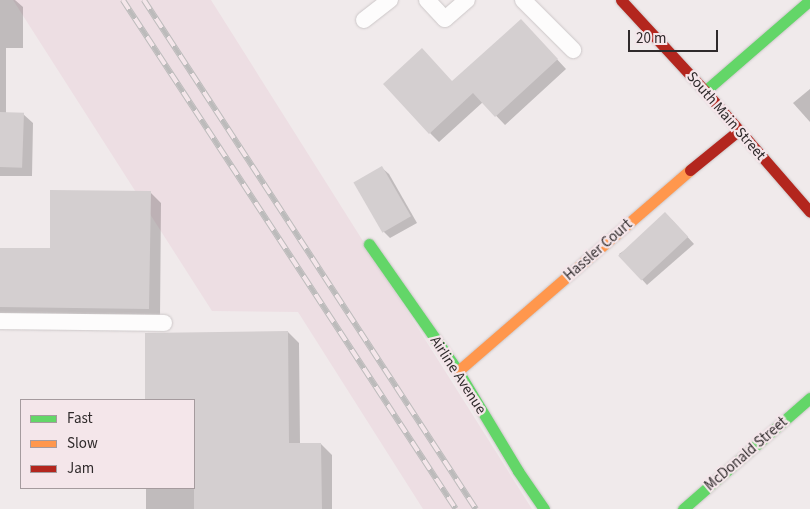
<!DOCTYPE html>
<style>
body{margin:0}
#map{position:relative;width:810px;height:509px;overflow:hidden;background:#f0eaeb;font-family:"Source Sans 3",sans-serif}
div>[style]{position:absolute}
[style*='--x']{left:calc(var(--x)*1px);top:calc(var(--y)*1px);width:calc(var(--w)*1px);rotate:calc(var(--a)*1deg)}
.built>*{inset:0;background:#eddee3}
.shadow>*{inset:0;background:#0003}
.building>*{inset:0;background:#d4cfd0;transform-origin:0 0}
.roads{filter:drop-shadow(0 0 1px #ccc7c8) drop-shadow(0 0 1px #ccc7c8)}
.lane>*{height:16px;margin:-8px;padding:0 8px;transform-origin:8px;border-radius:8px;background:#fdfcfc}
.fast>*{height:11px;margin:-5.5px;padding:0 5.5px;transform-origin:5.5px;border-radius:5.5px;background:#63d668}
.slow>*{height:11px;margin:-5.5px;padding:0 5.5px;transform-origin:5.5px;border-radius:5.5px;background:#ff974d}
.jam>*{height:11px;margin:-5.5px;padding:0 5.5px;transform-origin:5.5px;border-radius:5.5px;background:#b3261e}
.rail>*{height:5.5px;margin-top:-2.75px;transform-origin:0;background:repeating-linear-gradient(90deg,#f4e6ea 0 11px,#bcbbbb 0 22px);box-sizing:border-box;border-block:1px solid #bcbbbb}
span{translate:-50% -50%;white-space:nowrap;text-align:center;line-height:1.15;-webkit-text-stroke:4.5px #f4e6ea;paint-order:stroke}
.street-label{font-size:15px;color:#2f2a2b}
.legend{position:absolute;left:20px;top:399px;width:175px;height:90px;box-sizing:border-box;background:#f4e6ea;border:1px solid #a59b9e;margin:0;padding:6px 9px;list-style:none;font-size:15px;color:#2f2a2b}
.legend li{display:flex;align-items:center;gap:10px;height:25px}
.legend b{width:25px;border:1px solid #a59b9e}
.scale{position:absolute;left:628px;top:30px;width:90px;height:22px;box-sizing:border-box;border:2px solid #2f2a2b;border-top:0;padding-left:6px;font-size:15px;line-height:18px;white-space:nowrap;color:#2f2a2b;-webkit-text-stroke:4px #f4e6ea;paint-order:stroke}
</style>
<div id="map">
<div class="built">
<div style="clip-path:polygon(13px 0,211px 0,532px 509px,423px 509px,298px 312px,212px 311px)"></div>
</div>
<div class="shadow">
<div style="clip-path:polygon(0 0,15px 0,23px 7px,23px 48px,6px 48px,6px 114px,23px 114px,33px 123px,32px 176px,0 176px)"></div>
<div style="clip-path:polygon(530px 30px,566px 69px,505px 125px,483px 102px,439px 142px,430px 133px,453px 82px)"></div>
<div style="clip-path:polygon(810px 89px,810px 122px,793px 103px)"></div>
<div style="clip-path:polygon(382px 168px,389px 174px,417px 223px,390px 238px,383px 231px)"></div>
<div style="clip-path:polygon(150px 192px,161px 203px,160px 319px,0 317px,0 249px,51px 249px)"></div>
<div style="clip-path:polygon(672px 220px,694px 244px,647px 285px,619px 254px)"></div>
<div style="clip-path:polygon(288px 332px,299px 343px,300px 444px,321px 444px,332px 455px,332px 509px,146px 509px,146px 488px,194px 488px,194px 400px,146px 400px,146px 334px)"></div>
</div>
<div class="building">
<div style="clip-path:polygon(521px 19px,558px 59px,495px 117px,473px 93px,429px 134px,383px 84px,422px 48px,452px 81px)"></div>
<div style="left:0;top:112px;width:24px;height:55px;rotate:2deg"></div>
<div style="left:382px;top:166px;width:58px;height:33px;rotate:60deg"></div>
<div style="clip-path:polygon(50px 190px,151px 191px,149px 309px,0 307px,0 248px,50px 248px)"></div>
<div style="left:665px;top:212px;width:34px;height:64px;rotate:47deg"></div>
<div style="clip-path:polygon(288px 331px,289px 443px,321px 443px,322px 509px,194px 509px,194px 400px,145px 400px,145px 333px)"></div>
</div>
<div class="roads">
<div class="lane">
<div style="--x:427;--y:0;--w:26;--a:47"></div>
<div style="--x:445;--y:19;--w:29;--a:-41"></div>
<div style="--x:523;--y:0;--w:71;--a:45"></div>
<div style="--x:364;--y:20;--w:33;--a:-38"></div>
<div style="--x:0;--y:321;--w:164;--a:0.7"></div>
</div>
<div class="fast">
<div style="--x:705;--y:91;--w:139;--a:-40.9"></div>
<div style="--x:369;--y:244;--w:155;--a:55"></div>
<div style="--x:458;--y:371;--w:117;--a:59"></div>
<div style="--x:518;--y:471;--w:46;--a:55.6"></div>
<div style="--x:683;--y:509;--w:169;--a:-41.2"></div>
</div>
<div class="slow">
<div style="--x:458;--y:371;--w:307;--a:-40.9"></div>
</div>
<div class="jam">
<div style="--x:621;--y:0;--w:124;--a:47.3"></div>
<div style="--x:705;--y:91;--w:160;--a:49"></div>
<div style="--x:690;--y:170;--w:63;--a:-39.2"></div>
</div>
</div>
<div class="rail">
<div style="--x:123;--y:0;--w:608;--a:56.81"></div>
<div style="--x:144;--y:0;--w:608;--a:56.89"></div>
</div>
<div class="street-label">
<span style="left:726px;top:116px;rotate:49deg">South Main Street</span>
<span style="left:598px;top:250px;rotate:-41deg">Hassler Court</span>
<span style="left:458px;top:375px;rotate:57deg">Airline Avenue</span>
<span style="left:746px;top:454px;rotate:-41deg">McDonald Street</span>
</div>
<ul class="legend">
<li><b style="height:6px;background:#63d668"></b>Fast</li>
<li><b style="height:6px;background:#ff974d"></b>Slow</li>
<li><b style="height:6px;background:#b3261e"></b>Jam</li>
</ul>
<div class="scale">20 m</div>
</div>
